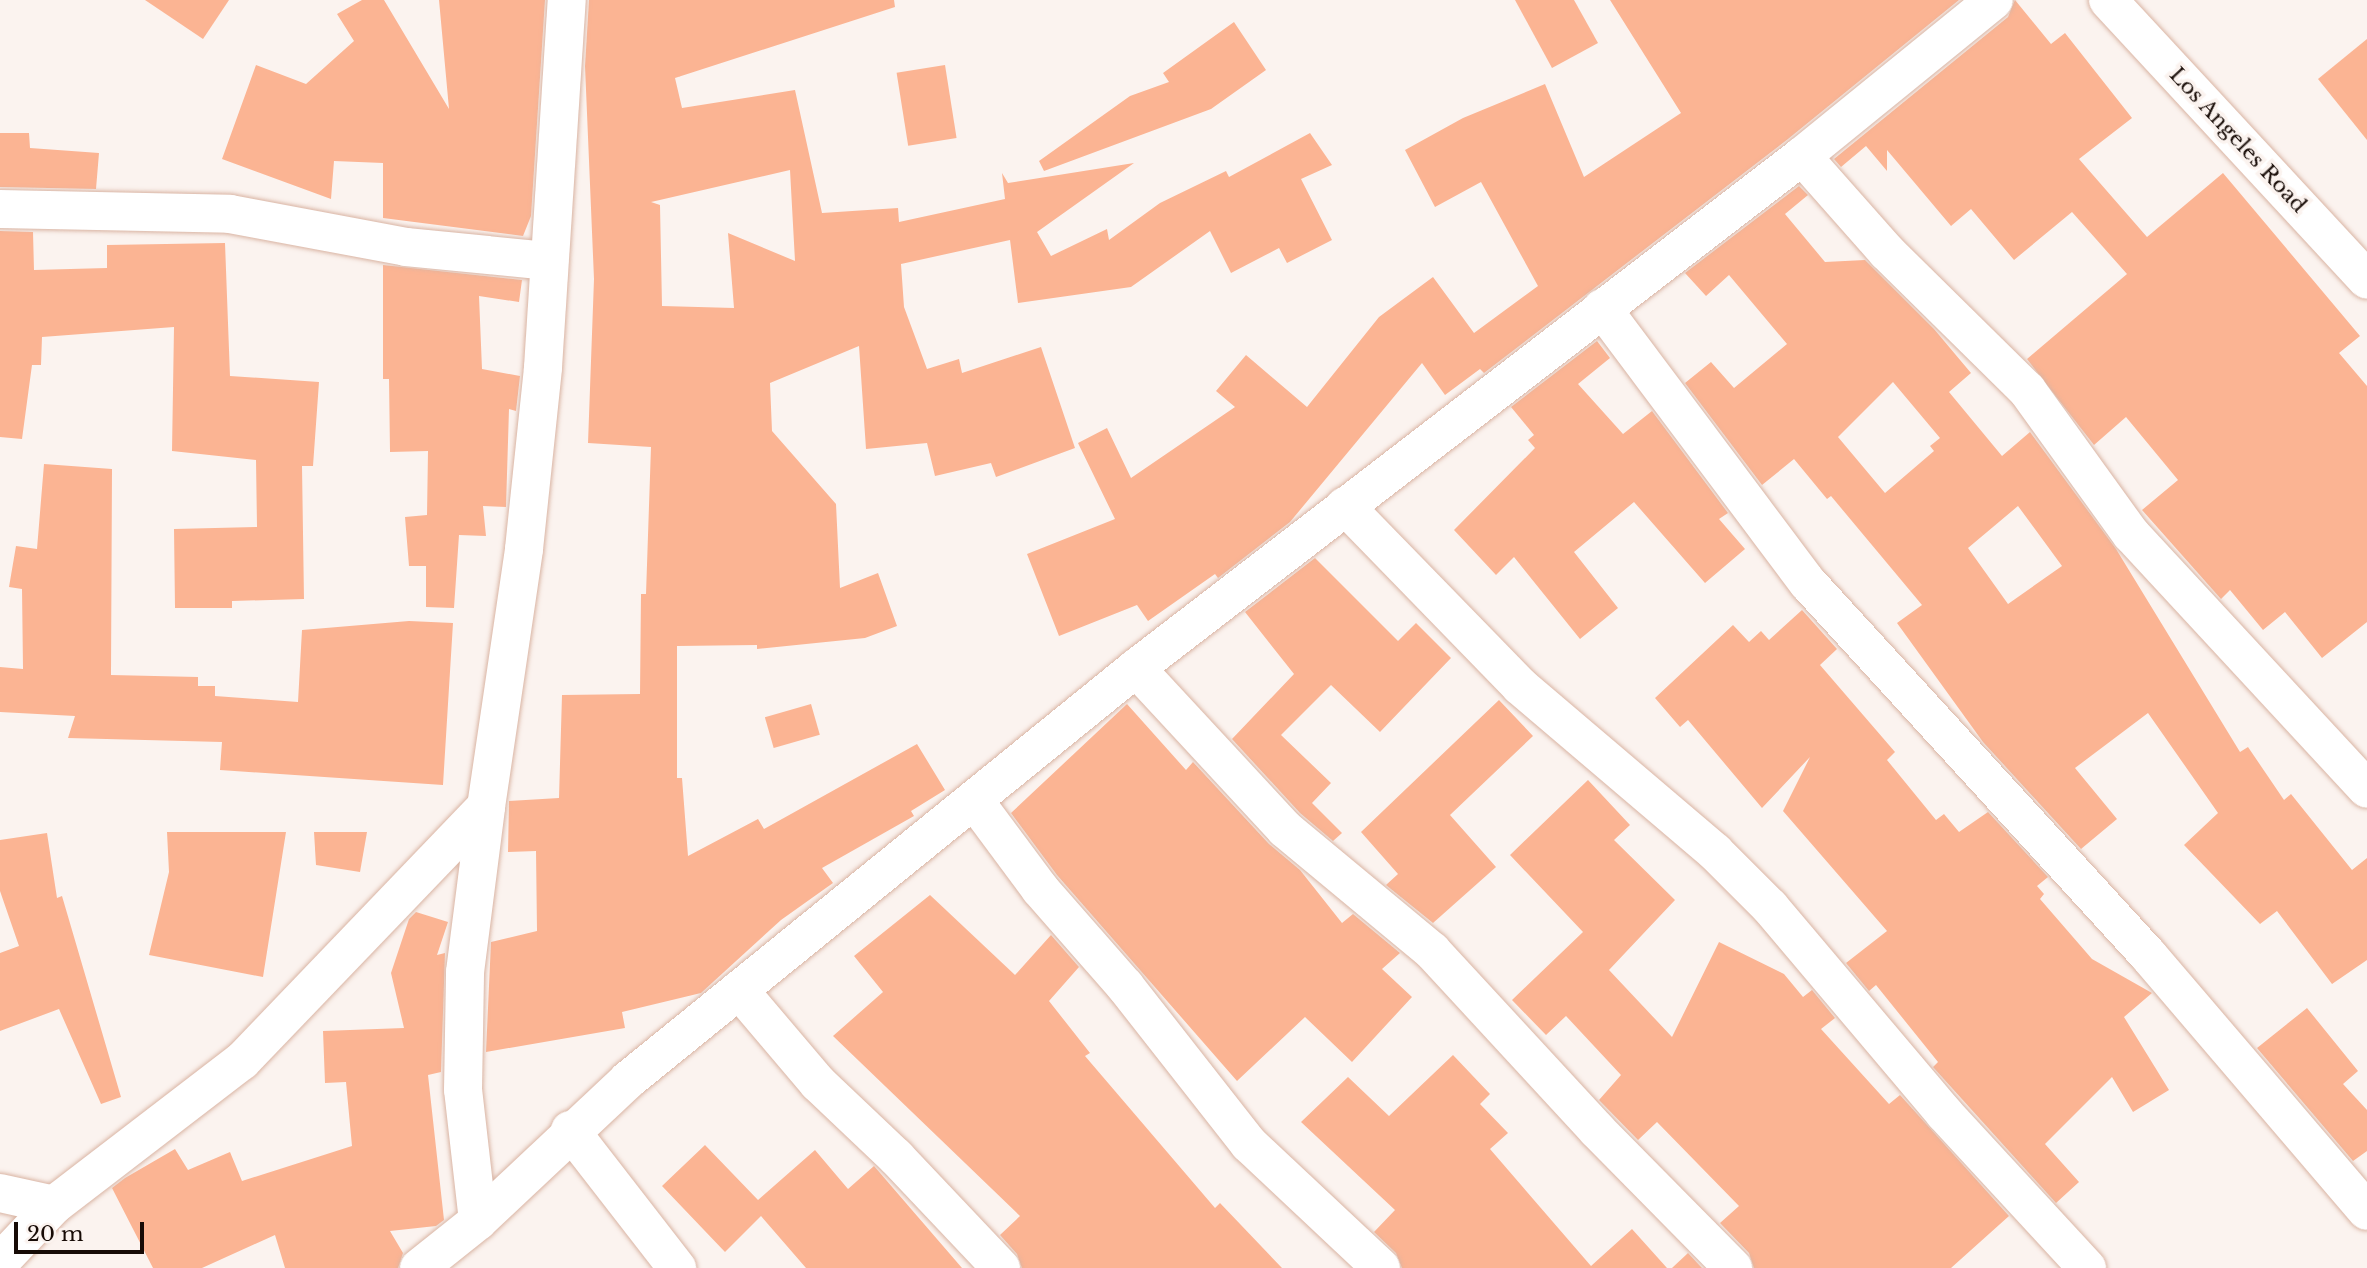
<!DOCTYPE html>
<style>
body{margin:0}
#map{position:relative;width:2367px;height:1268px;overflow:hidden;background:#fbf3ef;font-family:"Libre Baskerville",serif}
div>[style]{position:absolute}
[style*='--x']{left:calc(var(--x)*1px);top:calc(var(--y)*1px);width:calc(var(--w)*1px);rotate:calc(var(--a)*1deg)}
.building>*{inset:0;background:#fbb493;transform-origin:0 0}
.roads{filter:drop-shadow(0 0 2px #d9b4a3) drop-shadow(0 0 2px #d9b4a3)}
.street>*{height:38px;margin:-19px;padding:0 19px;transform-origin:19px;border-radius:19px;background:#fff}
.secondary>*{height:38px;margin:-19px;padding:0 19px;transform-origin:19px;border-radius:19px;background:#fff}
span{translate:-50% -50%;white-space:nowrap;text-align:center;line-height:1.15;-webkit-text-stroke:7px #fbf3ef;paint-order:stroke}
.street-label{font-size:21px;color:#170b06}
.scale{position:absolute;left:14px;top:1222px;width:130px;height:32px;box-sizing:border-box;border:4px solid #170b06;border-top:0;padding-left:9px;font-size:21px;line-height:24px;white-space:nowrap;color:#170b06;-webkit-text-stroke:5px #fbf3ef;paint-order:stroke}
</style>
<div id="map">
<div class="building">
<div style="clip-path:polygon(145px 0,229px 0,203px 39px)"></div>
<div style="clip-path:polygon(362px 0,384px 0,449px 109px,439px 0,545px 0,531px 216px,523px 236px,383px 218px,383px 163px,334px 161px,331px 199px,222px 159px,256px 65px,306px 84px,354px 41px,337px 14px)"></div>
<div style="clip-path:polygon(evenodd,589px 0,894px 0,895px 7px,675px 78px,682px 108px,795px 90px,822px 213px,898px 208px,899px 222px,1005px 199px,1002px 173px,1008px 183px,1134px 163px,1037px 232px,1051px 256px,1107px 229px,1109px 240px,1160px 203px,1226px 171px,1229px 177px,1310px 133px,1332px 165px,1301px 179px,1332px 240px,1287px 263px,1279px 248px,1231px 273px,1210px 231px,1131px 287px,1018px 303px,1010px 240px,901px 264px,904px 307px,927px 369px,959px 359px,962px 373px,1041px 347px,1075px 448px,996px 477px,991px 463px,935px 476px,927px 443px,866px 449px,859px 346px,770px 383px,772px 431px,836px 504px,840px 588px,878px 573px,897px 626px,865px 638px,757px 649px,757px 645px,677px 646px,677px 778px,682px 778px,688px 856px,758px 819px,764px 829px,917px 744px,945px 790px,911px 811px,914px 816px,822px 868px,833px 883px,781px 920px,701px 993px,622px 1012px,625px 1028px,486px 1052px,491px 942px,537px 931px,536px 851px,508px 852px,509px 801px,559px 798px,562px 695px,640px 694px,641px 594px,646px 594px,651px 447px,588px 443px,594px 279px,585px 66px,589px 0,790px 170px,795px 261px,728px 233px,734px 308px,662px 306px,660px 205px,651px 202px,790px 170px)"></div>
<div style="clip-path:polygon(1515px 0,1574px 0,1598px 43px,1552px 68px)"></div>
<div style="clip-path:polygon(1610px 0,1959px 0,1788px 139px,1484px 373px,1480px 369px,1445px 395px,1422px 363px,1290px 522px,1218px 578px,1215px 574px,1148px 621px,1137px 605px,1059px 636px,1027px 554px,1115px 519px,1078px 443px,1107px 428px,1131px 478px,1235px 407px,1216px 391px,1246px 355px,1307px 407px,1379px 317px,1433px 277px,1474px 333px,1538px 286px,1481px 182px,1435px 207px,1405px 150px,1463px 118px,1545px 84px,1584px 177px,1681px 113px)"></div>
<div style="clip-path:polygon(2015px 0,2051px 44px,2065px 33px,2132px 118px,2079px 159px,2147px 237px,2223px 173px,2360px 336px,2339px 353px,2367px 386px,2367px 622px,2322px 658px,2285px 612px,2263px 630px,2230px 590px,2221px 599px,2142px 510px,2178px 480px,2126px 417px,2094px 445px,2027px 359px,2127px 274px,2072px 212px,2014px 260px,1971px 209px,1951px 226px,1887px 150px,1887px 171px,1866px 146px,1841px 167px,1834px 159px,2008px 17px)"></div>
<div style="clip-path:polygon(1234px 22px,1266px 70px,1211px 109px,1044px 171px,1039px 161px,1130px 96px,1169px 82px,1163px 73px)"></div>
<div style="clip-path:polygon(2367px 39px,2367px 140px,2318px 79px)"></div>
<div style="left:945px;top:65px;width:74px;height:49px;rotate:81deg"></div>
<div style="clip-path:polygon(0 133px,29px 133px,30px 148px,99px 153px,96px 189px,0 187px)"></div>
<div style="clip-path:polygon(evenodd,1799px 186px,1808px 195px,1785px 214px,1825px 262px,1865px 260px,1934px 329px,1971px 373px,1949px 392px,2002px 456px,2030px 432px,2116px 549px,2240px 752px,2248px 747px,2284px 800px,2291px 794px,2352px 870px,2367px 858px,2367px 960px,2332px 984px,2277px 911px,2260px 924px,2184px 845px,2218px 813px,2148px 713px,2075px 768px,2117px 819px,2081px 849px,1983px 742px,1897px 623px,1922px 605px,1831px 496px,1827px 499px,1794px 459px,1762px 485px,1685px 383px,1711px 362px,1734px 388px,1787px 344px,1729px 275px,1706px 296px,1685px 273px,1799px 186px,1893px 382px,1940px 438px,1930px 446px,1934px 451px,1885px 493px,1838px 437px,1893px 382px,1799px 186px,2018px 506px,2062px 566px,2008px 604px,1968px 548px,2018px 506px)"></div>
<div style="clip-path:polygon(0 231px,33px 232px,34px 270px,107px 268px,107px 245px,225px 243px,230px 376px,319px 382px,313px 466px,302px 466px,304px 599px,232px 601px,232px 608px,175px 608px,174px 529px,257px 527px,256px 460px,172px 451px,174px 327px,42px 337px,41px 365px,32px 365px,22px 439px,0 437px)"></div>
<div style="clip-path:polygon(383px 265px,522px 280px,519px 302px,479px 296px,482px 369px,520px 376px,516px 411px,509px 409px,506px 507px,483px 506px,486px 536px,459px 535px,454px 608px,426px 607px,426px 566px,409px 566px,405px 517px,427px 515px,428px 451px,390px 452px,389px 379px,383px 379px)"></div>
<div style="clip-path:polygon(1597px 341px,1610px 358px,1578px 384px,1623px 434px,1652px 411px,1728px 513px,1719px 519px,1745px 549px,1705px 583px,1634px 502px,1574px 552px,1618px 608px,1580px 639px,1514px 557px,1496px 575px,1454px 530px,1535px 448px,1528px 440px,1534px 435px,1511px 407px)"></div>
<div style="clip-path:polygon(44px 464px,112px 469px,111px 675px,198px 677px,198px 686px,215px 686px,215px 696px,298px 702px,302px 630px,409px 621px,453px 623px,443px 785px,220px 770px,222px 742px,68px 738px,75px 716px,0 712px,0 667px,23px 669px,22px 589px,9px 587px,16px 546px,37px 549px)"></div>
<div style="clip-path:polygon(1315px 558px,1398px 641px,1416px 623px,1451px 658px,1380px 732px,1331px 685px,1281px 735px,1331px 783px,1312px 803px,1342px 833px,1333px 841px,1300px 813px,1232px 739px,1294px 674px,1245px 612px)"></div>
<div style="clip-path:polygon(1802px 610px,1837px 649px,1820px 665px,1895px 752px,1887px 760px,1936px 820px,1944px 814px,1959px 832px,1988px 812px,2048px 877px,2037px 886px,2044px 894px,2040px 899px,2092px 959px,2152px 993px,2124px 1017px,2169px 1090px,2133px 1112px,2112px 1077px,2045px 1144px,2079px 1182px,2056px 1203px,1933px 1067px,1938px 1062px,1876px 985px,1869px 991px,1846px 963px,1887px 931px,1783px 811px,1810px 757px,1762px 808px,1688px 720px,1680px 727px,1655px 698px,1733px 625px,1749px 642px,1761px 631px,1769px 640px)"></div>
<div style="clip-path:polygon(1499px 700px,1533px 736px,1450px 815px,1496px 867px,1433px 923px,1386px 885px,1398px 874px,1361px 832px)"></div>
<div style="left:811px;top:704px;width:32px;height:48px;rotate:74deg"></div>
<div style="clip-path:polygon(1127px 704px,1186px 770px,1193px 762px,1269px 844px,1300px 870px,1342px 923px,1353px 914px,1400px 953px,1382px 969px,1412px 997px,1352px 1062px,1305px 1017px,1237px 1081px,1057px 875px,1011px 813px)"></div>
<div style="clip-path:polygon(1588px 780px,1630px 825px,1614px 840px,1675px 900px,1609px 970px,1672px 1037px,1719px 942px,1784px 974px,1803px 997px,1812px 990px,1835px 1018px,1821px 1029px,1889px 1104px,1900px 1095px,2009px 1216px,1951px 1268px,1754px 1268px,1749px 1253px,1720px 1223px,1739px 1206px,1657px 1122px,1638px 1140px,1599px 1100px,1621px 1075px,1566px 1016px,1546px 1035px,1512px 1000px,1583px 932px,1510px 855px)"></div>
<div style="clip-path:polygon(167px 832px,286px 832px,263px 977px,149px 955px,169px 872px)"></div>
<div style="clip-path:polygon(314px 832px,367px 832px,360px 872px,316px 865px)"></div>
<div style="clip-path:polygon(47px 833px,57px 898px,62px 896px,121px 1097px,101px 1104px,59px 1009px,0 1031px,0 953px,19px 946px,0 891px,0 840px)"></div>
<div style="clip-path:polygon(930px 895px,1015px 975px,1051px 935px,1079px 967px,1049px 1001px,1090px 1053px,1085px 1056px,1215px 1208px,1220px 1203px,1282px 1268px,1022px 1268px,1017px 1254px,1000px 1235px,1020px 1216px,833px 1036px,883px 992px,854px 956px)"></div>
<div style="clip-path:polygon(416px 912px,448px 922px,437px 955px,445px 953px,441px 1072px,428px 1075px,444px 1220px,436px 1226px,390px 1231px,403px 1253px,398px 1268px,285px 1268px,275px 1235px,202px 1268px,153px 1268px,112px 1188px,125px 1178px,175px 1149px,188px 1170px,230px 1152px,242px 1181px,352px 1146px,346px 1082px,325px 1083px,323px 1031px,404px 1028px,391px 973px,409px 919px)"></div>
<div style="clip-path:polygon(2307px 1008px,2358px 1071px,2343px 1084px,2367px 1110px,2367px 1151px,2353px 1161px,2257px 1048px)"></div>
<div style="clip-path:polygon(1453px 1055px,1490px 1094px,1480px 1104px,1508px 1133px,1490px 1149px,1591px 1266px,1632px 1229px,1667px 1268px,1402px 1268px,1396px 1253px,1374px 1232px,1395px 1210px,1301px 1122px,1348px 1077px,1389px 1116px)"></div>
<div style="clip-path:polygon(705px 1145px,758px 1200px,815px 1150px,848px 1189px,874px 1166px,962px 1268px,806px 1268px,761px 1216px,725px 1252px,662px 1186px)"></div>
<div style="clip-path:polygon(1688px 1253px,1702px 1268px,1672px 1268px)"></div>
</div>
<div class="roads">
<div class="street">
<div style="--x:1802;--y:156;--w:128;--a:48.5"></div>
<div style="--x:1887;--y:252;--w:197;--a:44.6"></div>
<div style="--x:2027;--y:390;--w:178;--a:54.2"></div>
<div style="--x:2131;--y:534;--w:347;--a:47.2"></div>
<div style="--x:0;--y:209;--w:230;--a:1.2"></div>
<div style="--x:230;--y:214;--w:179;--a:10.6"></div>
<div style="--x:406;--y:247;--w:144;--a:5.6"></div>
<div style="--x:1602;--y:308;--w:344;--a:53.2"></div>
<div style="--x:1808;--y:583;--w:505;--a:47.57"></div>
<div style="--x:2149;--y:956;--w:335;--a:49.5"></div>
<div style="--x:1345;--y:506;--w:251;--a:45.8"></div>
<div style="--x:1520;--y:686;--w:256;--a:40.4"></div>
<div style="--x:1715;--y:852;--w:78;--a:45"></div>
<div style="--x:1770;--y:907;--w:270;--a:49.8"></div>
<div style="--x:1944;--y:1113;--w:211;--a:47.3"></div>
<div style="--x:1136;--y:668;--w:219;--a:47.2"></div>
<div style="--x:1285;--y:829;--w:191;--a:39.7"></div>
<div style="--x:1432;--y:951;--w:243;--a:47.3"></div>
<div style="--x:1597;--y:1130;--w:194;--a:45.4"></div>
<div style="--x:974;--y:800;--w:111;--a:53.4"></div>
<div style="--x:1040;--y:889;--w:129;--a:48.8"></div>
<div style="--x:1125;--y:986;--w:201;--a:51.9"></div>
<div style="--x:1249;--y:1144;--w:181;--a:43.2"></div>
<div style="--x:739;--y:990;--w:122;--a:49.7"></div>
<div style="--x:818;--y:1083;--w:108;--a:43.5"></div>
<div style="--x:896;--y:1157;--w:153;--a:46.6"></div>
<div style="--x:570;--y:1130;--w:175;--a:52.2"></div>
<div style="--x:0;--y:1193;--w:55;--a:12.5"></div>
<div style="--x:478;--y:1221;--w:132;--a:-96.5"></div>
<div style="--x:463;--y:1090;--w:118;--a:-89"></div>
<div style="--x:465;--y:972;--w:166;--a:-82.7"></div>
<div style="--x:0;--y:1262;--w:79;--a:-46.5"></div>
<div style="--x:54;--y:1205;--w:237;--a:-37.5"></div>
<div style="--x:242;--y:1061;--w:352;--a:-46.2"></div>
<div style="--x:486;--y:807;--w:261;--a:-81.6"></div>
<div style="--x:524;--y:549;--w:183;--a:-84"></div>
<div style="--x:543;--y:367;--w:368;--a:-86.3"></div>
</div>
<div class="secondary">
<div style="--x:2108;--y:0;--w:381;--a:47.2"></div>
<div style="--x:419;--y:1268;--w:75;--a:-38.5"></div>
<div style="--x:478;--y:1221;--w:206;--a:-43.2"></div>
<div style="--x:628;--y:1080;--w:654;--a:-39.04"></div>
<div style="--x:1136;--y:668;--w:840;--a:-37.55"></div>
<div style="--x:1802;--y:156;--w:247;--a:-39.1"></div>
</div>
</div>
<div class="street-label">
<span style="left:2238px;top:140px;rotate:47deg">Los Angeles Road</span>
</div>
<div class="scale">20 m</div>
</div>
